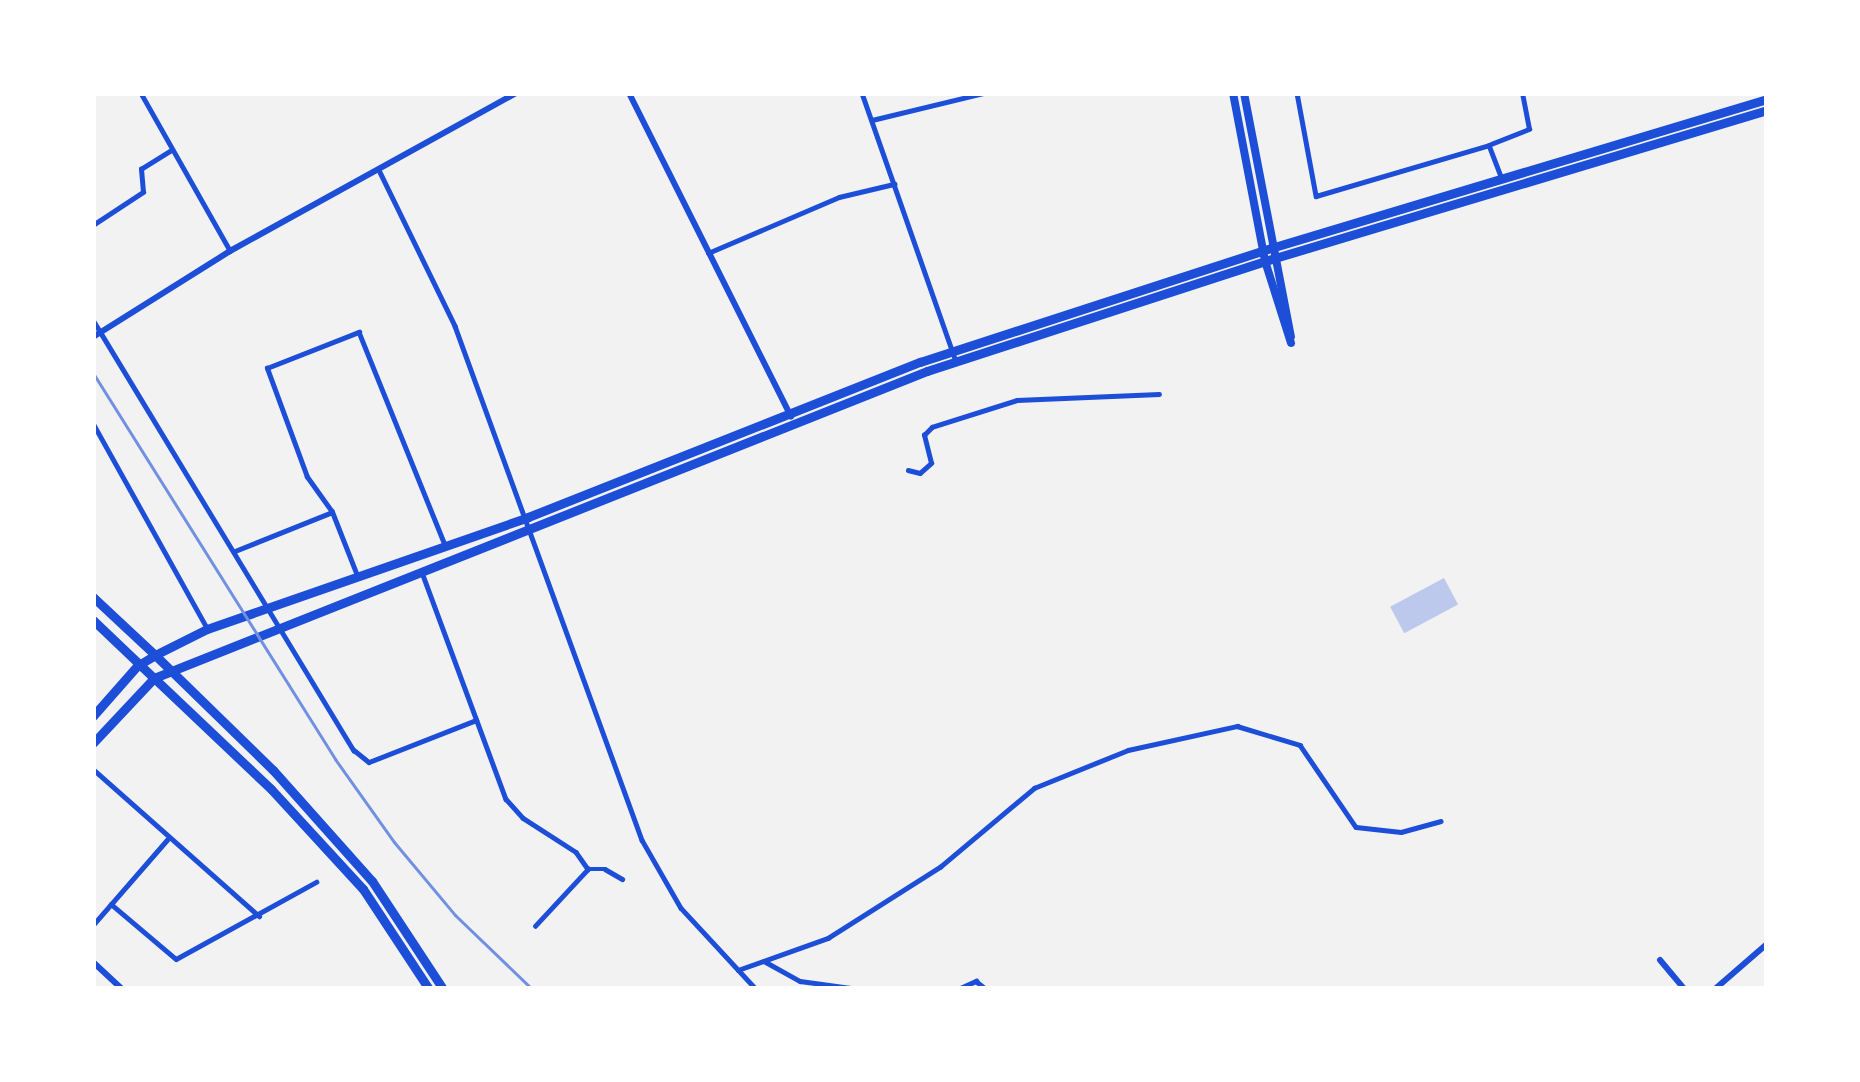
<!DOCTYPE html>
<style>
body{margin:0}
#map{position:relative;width:1860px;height:1082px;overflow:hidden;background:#f2f2f2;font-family:"Public Sans",sans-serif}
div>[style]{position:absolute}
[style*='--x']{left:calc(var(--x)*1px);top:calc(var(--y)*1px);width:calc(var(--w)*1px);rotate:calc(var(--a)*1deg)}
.building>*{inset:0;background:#bdc9ec;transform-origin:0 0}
.pedestrian>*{height:4.5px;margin:-2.25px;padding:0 2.25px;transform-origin:2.25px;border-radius:2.25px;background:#1d4ed8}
.minor>*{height:4.5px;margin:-2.25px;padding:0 2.25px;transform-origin:2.25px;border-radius:2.25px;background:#1d4ed8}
.tertiary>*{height:6px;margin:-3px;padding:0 3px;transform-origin:3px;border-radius:3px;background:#1d4ed8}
.secondary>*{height:8px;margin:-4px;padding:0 4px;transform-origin:4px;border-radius:4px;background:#1d4ed8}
.primary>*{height:9px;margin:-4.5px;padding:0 4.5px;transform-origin:4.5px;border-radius:4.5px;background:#1d4ed8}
.trunk>*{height:9px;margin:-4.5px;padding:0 4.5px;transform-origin:4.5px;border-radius:4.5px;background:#1d4ed8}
.rail>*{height:3px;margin:-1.5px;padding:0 1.5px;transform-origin:1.5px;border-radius:1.5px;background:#7290e2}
span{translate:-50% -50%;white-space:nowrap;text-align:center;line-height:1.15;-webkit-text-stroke:9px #fff;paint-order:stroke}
.frame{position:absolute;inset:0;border:96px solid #fff;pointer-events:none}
</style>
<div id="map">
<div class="building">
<div style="left:1444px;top:578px;width:30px;height:61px;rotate:62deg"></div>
</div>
<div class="pedestrian">
<div style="--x:93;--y:225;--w:60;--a:-33.4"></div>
<div style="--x:143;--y:192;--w:23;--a:-95"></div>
<div style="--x:141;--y:169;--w:36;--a:-32"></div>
<div style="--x:93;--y:320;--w:15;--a:58"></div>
</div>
<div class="minor">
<div style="--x:141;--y:93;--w:180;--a:60.5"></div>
<div style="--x:862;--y:93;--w:285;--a:70.7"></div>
<div style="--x:1297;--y:93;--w:105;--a:79.5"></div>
<div style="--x:1316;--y:196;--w:180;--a:-16.4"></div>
<div style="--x:1489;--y:145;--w:34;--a:69"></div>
<div style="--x:872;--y:120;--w:115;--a:-13.6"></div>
<div style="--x:1491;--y:144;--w:41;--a:-21.5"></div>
<div style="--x:1529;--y:129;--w:37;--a:-101"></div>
<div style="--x:379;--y:170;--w:174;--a:64"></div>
<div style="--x:455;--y:326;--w:547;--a:70.01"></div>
<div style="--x:642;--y:840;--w:78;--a:60.2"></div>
<div style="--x:681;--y:908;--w:110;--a:47.2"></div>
<div style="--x:708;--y:253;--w:142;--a:-23.1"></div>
<div style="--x:839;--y:197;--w:57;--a:-13.3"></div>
<div style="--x:101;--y:333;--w:488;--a:58.8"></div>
<div style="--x:354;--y:750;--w:19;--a:39"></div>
<div style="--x:369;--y:762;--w:115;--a:-21.4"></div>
<div style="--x:93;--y:423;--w:235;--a:60.9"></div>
<div style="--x:908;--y:470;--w:12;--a:14"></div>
<div style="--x:920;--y:473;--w:15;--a:-42"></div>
<div style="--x:931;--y:463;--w:29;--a:-104"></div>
<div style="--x:924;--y:435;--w:11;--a:-45"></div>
<div style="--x:932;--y:427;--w:89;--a:-17.6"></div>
<div style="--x:1017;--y:400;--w:142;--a:-2.4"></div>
<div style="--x:235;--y:551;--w:102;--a:-21.8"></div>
<div style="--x:356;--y:573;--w:66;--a:-111.5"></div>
<div style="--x:332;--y:512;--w:43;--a:-125.5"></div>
<div style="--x:307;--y:477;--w:116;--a:-110.2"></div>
<div style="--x:267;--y:368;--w:99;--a:-21.4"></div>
<div style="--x:359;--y:332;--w:230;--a:68"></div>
<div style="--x:423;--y:575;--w:239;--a:69.7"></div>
<div style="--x:506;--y:799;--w:25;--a:48"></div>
<div style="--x:523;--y:818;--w:63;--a:32.7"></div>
<div style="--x:576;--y:852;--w:21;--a:55"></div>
<div style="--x:93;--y:769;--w:222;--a:41.5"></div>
<div style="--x:111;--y:904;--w:85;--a:40.2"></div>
<div style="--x:176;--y:959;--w:160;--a:-28.8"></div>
<div style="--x:93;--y:925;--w:113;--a:-49"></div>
<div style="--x:535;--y:926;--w:78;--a:-47.1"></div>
<div style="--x:588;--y:869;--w:17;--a:0"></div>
<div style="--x:605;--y:869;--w:20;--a:30"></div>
<div style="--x:764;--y:961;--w:41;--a:29.1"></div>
<div style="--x:800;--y:981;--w:60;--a:7.7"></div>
<div style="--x:738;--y:970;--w:96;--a:-19.6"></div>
<div style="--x:828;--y:938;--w:133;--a:-32.4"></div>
<div style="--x:940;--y:867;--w:123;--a:-40"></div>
<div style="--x:1034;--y:788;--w:101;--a:-22"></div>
<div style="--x:1128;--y:750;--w:112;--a:-12.4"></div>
<div style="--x:1237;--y:726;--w:66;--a:16.8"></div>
<div style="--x:1300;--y:745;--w:99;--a:55.7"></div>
<div style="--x:1356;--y:827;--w:45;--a:6.3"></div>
<div style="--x:1401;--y:832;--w:41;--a:-15.4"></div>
<div style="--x:958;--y:989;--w:20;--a:-24"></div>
<div style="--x:976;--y:981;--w:13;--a:39"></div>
</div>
<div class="tertiary">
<div style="--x:629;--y:93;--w:362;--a:63.4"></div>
<div style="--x:93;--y:337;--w:162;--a:-32.1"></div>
<div style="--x:230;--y:251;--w:327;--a:-28.9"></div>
<div style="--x:1660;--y:960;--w:38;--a:50"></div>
<div style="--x:93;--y:962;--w:40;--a:43"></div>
<div style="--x:1715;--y:989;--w:69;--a:-40.9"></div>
</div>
<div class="secondary">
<div style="--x:1233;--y:93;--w:171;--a:79.2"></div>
<div style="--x:1265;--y:261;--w:86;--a:72.4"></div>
<div style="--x:1244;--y:93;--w:248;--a:79.1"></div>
</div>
<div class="primary">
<div style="--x:93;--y:597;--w:85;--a:43.1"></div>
<div style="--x:155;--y:655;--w:58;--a:-26.6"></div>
<div style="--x:207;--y:629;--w:340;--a:-19.2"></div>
<div style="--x:528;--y:517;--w:422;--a:-21.6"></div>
<div style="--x:920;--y:362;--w:369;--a:-18"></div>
<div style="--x:1271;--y:248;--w:518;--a:-16.72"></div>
<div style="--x:93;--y:620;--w:84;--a:43.6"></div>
<div style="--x:154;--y:678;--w:832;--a:-21.66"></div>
<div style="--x:927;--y:371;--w:366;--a:-18"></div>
<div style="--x:1275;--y:258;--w:514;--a:-16.74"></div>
</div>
<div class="trunk">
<div style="--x:93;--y:716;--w:67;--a:-48.7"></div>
<div style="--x:137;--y:666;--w:21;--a:-31"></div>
<div style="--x:155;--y:655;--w:165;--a:44.3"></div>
<div style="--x:273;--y:770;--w:149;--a:48.3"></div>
<div style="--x:372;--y:881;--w:129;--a:56.7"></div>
<div style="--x:93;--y:743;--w:89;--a:-46.8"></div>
<div style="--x:154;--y:678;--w:161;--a:43.5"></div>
<div style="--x:271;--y:789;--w:136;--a:47.4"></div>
<div style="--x:363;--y:889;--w:120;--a:56.6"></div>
</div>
<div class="rail">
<div style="--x:93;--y:373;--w:456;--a:57.9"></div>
<div style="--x:335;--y:759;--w:102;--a:54.6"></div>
<div style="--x:394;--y:842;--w:95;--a:50.1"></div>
<div style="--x:455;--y:915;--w:107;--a:43.9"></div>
</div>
<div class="frame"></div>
</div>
